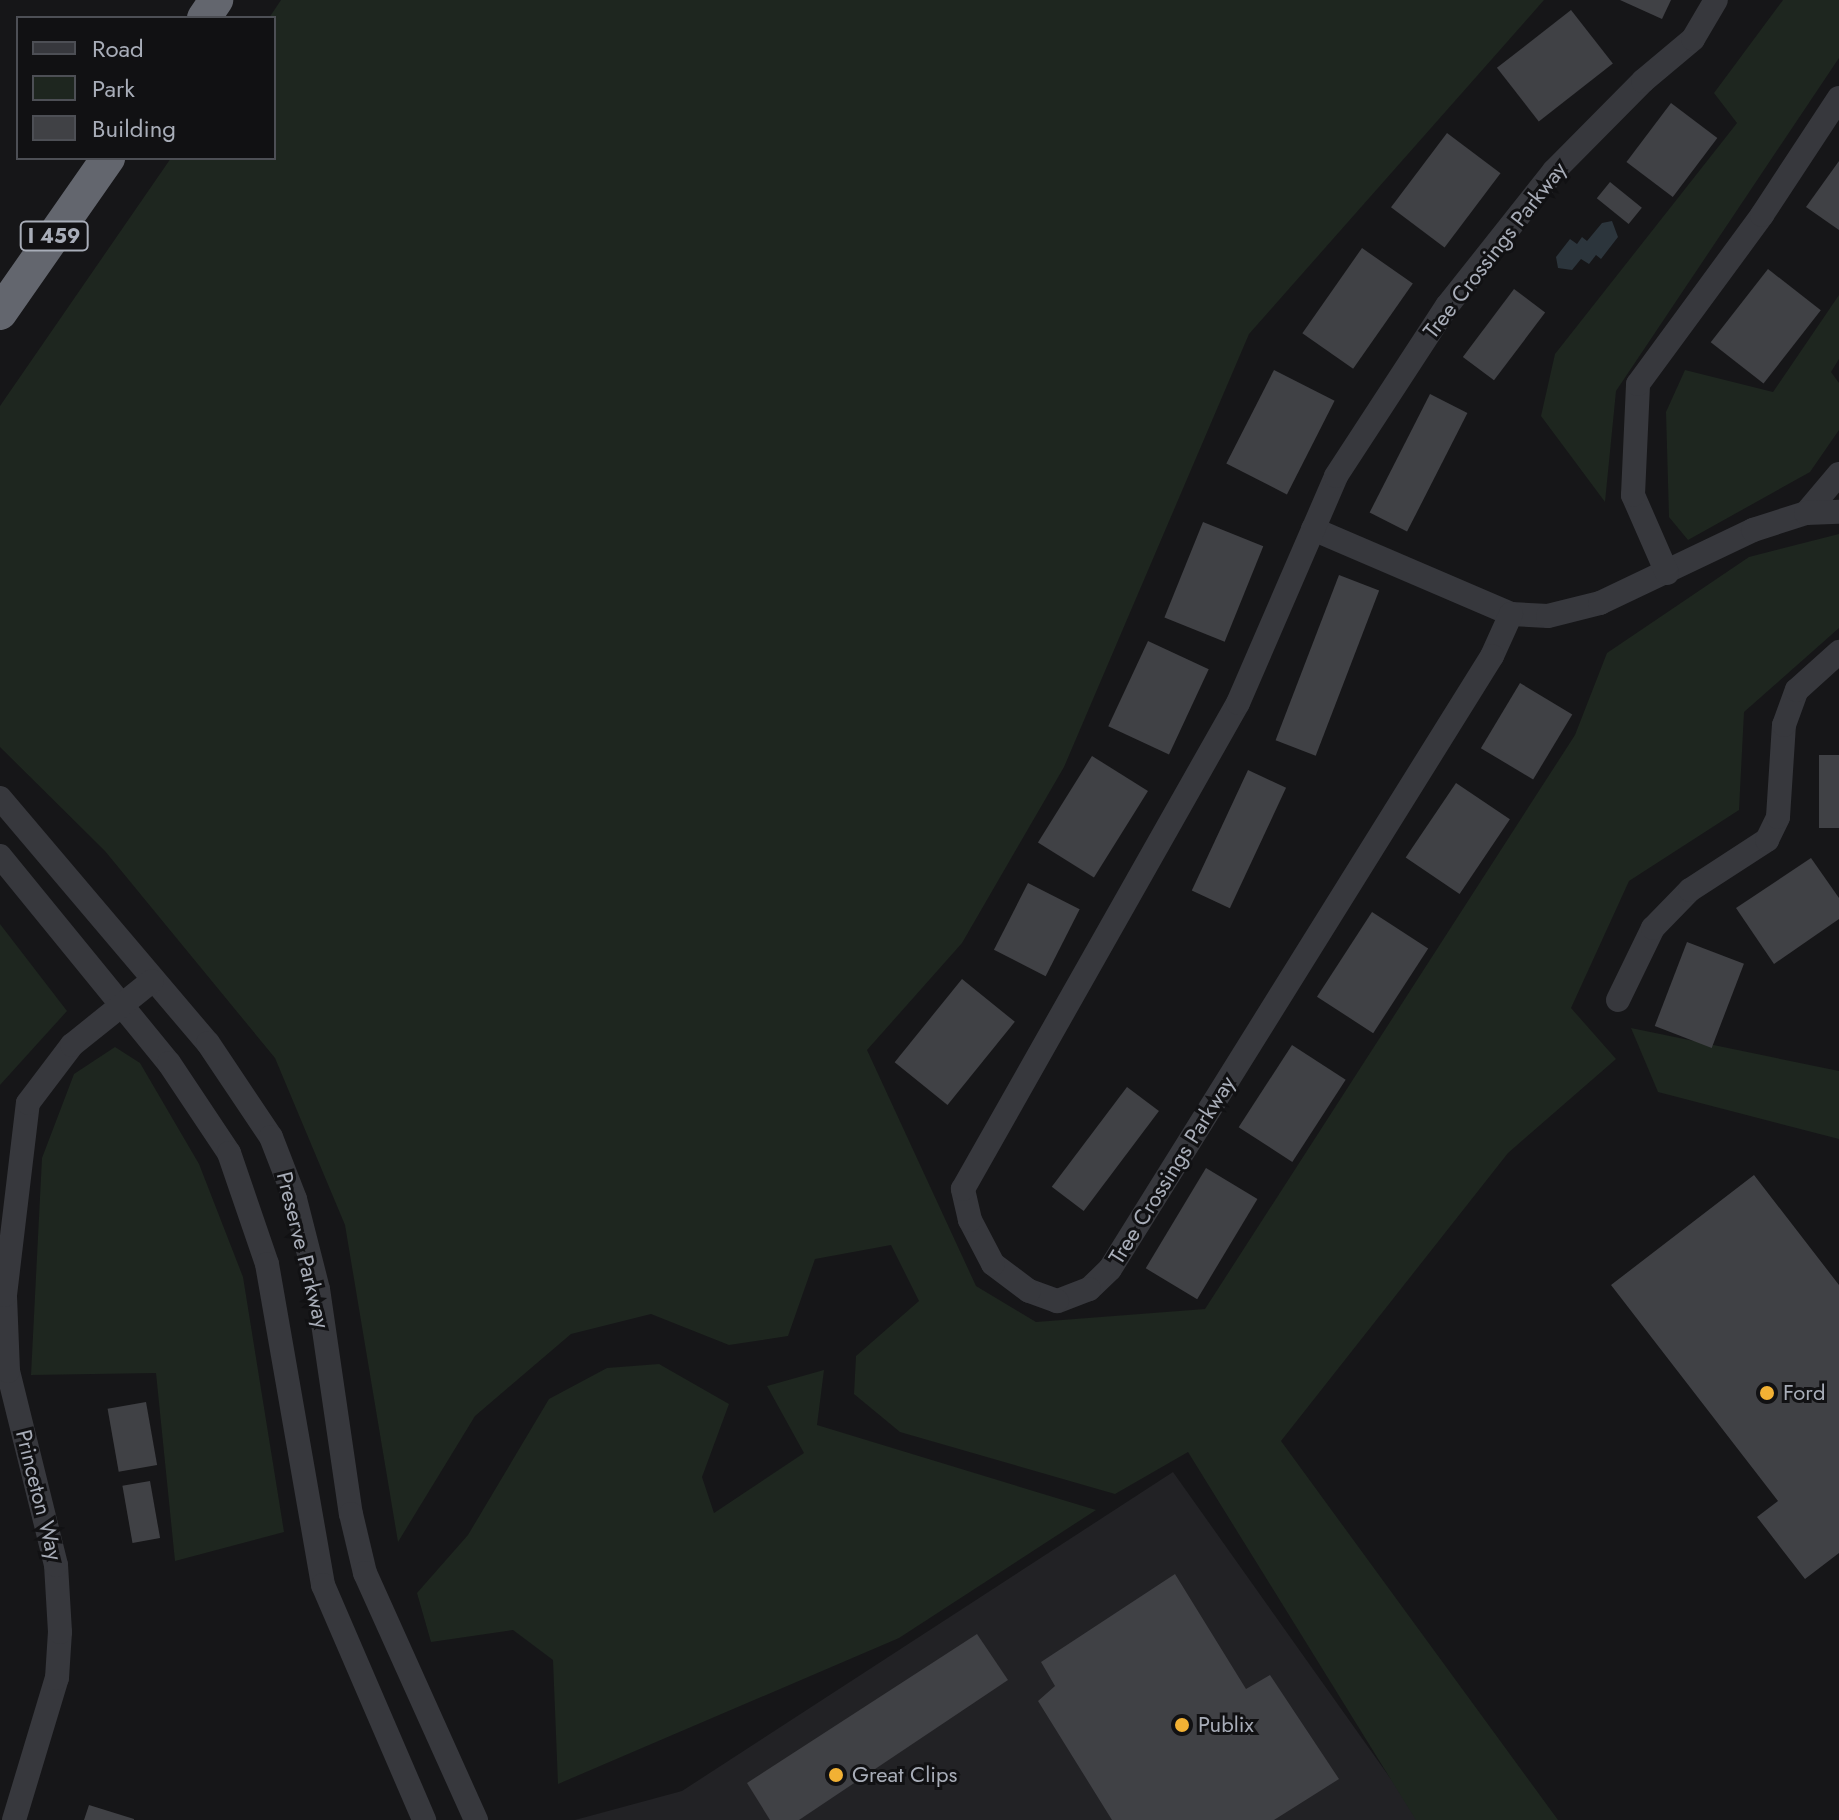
<!DOCTYPE html>
<style>
body{margin:0}
#map{position:relative;width:1839px;height:1820px;overflow:hidden;background:#161618;font-family:Jost,sans-serif}
div>[style]{position:absolute}
[style*='--x']{left:calc(var(--x)*1px);top:calc(var(--y)*1px);width:calc(var(--w)*1px);rotate:calc(var(--a)*1deg)}
.built>*{inset:0;background:#222225}
.green>*{inset:0;background:#1e261f}
.water>*{inset:0;background:#2c353c}
.building>*{inset:0;background:#404145;transform-origin:0 0}
.minor>*{height:24px;margin:-12px;padding:0 12px;transform-origin:12px;border-radius:12px;background:#37383d}
.highway>*{height:34px;margin:-17px;padding:0 17px;transform-origin:17px;border-radius:17px;background:#63666e}
.dots>*{width:22px;height:22px;translate:-50% -50%;box-sizing:border-box;border:4px solid #111113;border-radius:50%}
span{translate:-50% -50%;white-space:nowrap;text-align:center;line-height:1.15;-webkit-text-stroke:6px #111113;paint-order:stroke}
.shield-label span{padding:2px 6px;background:#111113;border:2px solid;border-radius:6px;-webkit-text-stroke-width:0}
.shield-label{font-size:20px;color:#a8adb8;font-weight:700}
.street-label{font-size:22px;color:#a8adb8}
.poi-label{font-size:22px;color:#a8adb8}
.left{translate:0 -50%;text-align:left}
.legend{position:absolute;left:16px;top:16px;width:260px;height:144px;box-sizing:border-box;background:#111113;border:2px solid #4d4f55;margin:0;padding:10px 14px;list-style:none;font-size:24px;color:#a8adb8}
.legend li{display:flex;align-items:center;gap:16px;height:40px}
.legend b{width:40px;border:2px solid #4d4f55}
</style>
<div id="map">
<div class="built">
<div style="clip-path:polygon(1173px 1472px,1420px 1820px,575px 1820px,682px 1791px)"></div>
</div>
<div class="green">
<div style="clip-path:polygon(281px 0,1544px 0,1249px 334px,1064px 767px,962px 943px,867px 1050px,976px 1286px,1036px 1322px,1205px 1309px,1575px 735px,1607px 653px,1749px 557px,1839px 534px,1839px 628px,1744px 712px,1739px 810px,1629px 881px,1571px 1008px,1616px 1059px,1508px 1153px,1281px 1441px,1558px 1820px,1416px 1820px,1188px 1452px,1115px 1494px,900px 1432px,854px 1394px,856px 1356px,919px 1301px,891px 1245px,815px 1259px,788px 1336px,729px 1345px,651px 1314px,571px 1334px,475px 1416px,398px 1542px,345px 1225px,275px 1058px,105px 851px,0 747px,0 406px,171px 158px,274px 158px,274px 18px,269px 18px)"></div>
<div style="clip-path:polygon(1783px 0,1839px 0,1839px 58px,1616px 391px,1605px 502px,1541px 416px,1555px 354px,1737px 123px,1714px 93px)"></div>
<div style="clip-path:polygon(1839px 295px,1839px 359px,1831px 372px,1839px 383px,1839px 430px,1810px 472px,1688px 540px,1669px 517px,1666px 412px,1685px 370px,1773px 392px)"></div>
<div style="clip-path:polygon(0 924px,67px 1011px,0 1085px)"></div>
<div style="clip-path:polygon(1631px 1028px,1839px 1071px,1839px 1139px,1658px 1092px)"></div>
<div style="clip-path:polygon(115px 1047px,140px 1063px,199px 1164px,243px 1277px,284px 1532px,175px 1561px,156px 1373px,31px 1375px,42px 1158px,74px 1074px)"></div>
<div style="clip-path:polygon(659px 1364px,729px 1404px,702px 1477px,714px 1513px,804px 1453px,767px 1386px,824px 1370px,817px 1425px,1096px 1510px,899px 1638px,558px 1784px,553px 1660px,513px 1630px,431px 1642px,417px 1593px,468px 1535px,549px 1399px,607px 1368px)"></div>
</div>
<div class="water">
<div style="clip-path:polygon(1612px 221px,1618px 237px,1601px 259px,1596px 255px,1589px 264px,1581px 259px,1572px 270px,1558px 268px,1556px 257px,1570px 239px,1577px 244px,1582px 237px,1587px 241px,1602px 223px)"></div>
</div>
<div class="building">
<div style="clip-path:polygon(1620px 0,1671px 0,1662px 19px)"></div>
<div style="left:1571px;top:10px;width:68px;height:94px;rotate:52deg"></div>
<div style="left:1671px;top:103px;width:58px;height:74px;rotate:37deg"></div>
<div style="left:1447px;top:133px;width:67px;height:93px;rotate:37deg"></div>
<div style="clip-path:polygon(1839px 161px,1839px 230px,1806px 207px)"></div>
<div style="left:1610px;top:182px;width:41px;height:21px;rotate:39deg"></div>
<div style="left:1362px;top:248px;width:62px;height:104px;rotate:35deg"></div>
<div style="left:1768px;top:269px;width:67px;height:93px;rotate:38deg"></div>
<div style="left:1514px;top:289px;width:39px;height:85px;rotate:37deg"></div>
<div style="left:1274px;top:370px;width:68px;height:105px;rotate:27deg"></div>
<div style="left:1430px;top:394px;width:42px;height:133px;rotate:27deg"></div>
<div style="left:1203px;top:522px;width:65px;height:103px;rotate:22deg"></div>
<div style="left:1339px;top:575px;width:43px;height:177px;rotate:21deg"></div>
<div style="left:1148px;top:641px;width:67px;height:94px;rotate:25deg"></div>
<div style="left:1520px;top:683px;width:61px;height:76px;rotate:31deg"></div>
<div style="left:1819px;top:755px;width:20px;height:73px"></div>
<div style="left:1092px;top:756px;width:66px;height:102px;rotate:32deg"></div>
<div style="left:1248px;top:770px;width:42px;height:133px;rotate:25deg"></div>
<div style="left:1456px;top:783px;width:65px;height:90px;rotate:34deg"></div>
<div style="clip-path:polygon(1811px 858px,1839px 898px,1839px 919px,1774px 964px,1736px 908px)"></div>
<div style="left:1028px;top:883px;width:58px;height:75px;rotate:27deg"></div>
<div style="left:1372px;top:912px;width:67px;height:101px;rotate:33deg"></div>
<div style="left:1687px;top:942px;width:61px;height:90px;rotate:21deg"></div>
<div style="left:962px;top:979px;width:68px;height:107px;rotate:39deg"></div>
<div style="left:1292px;top:1045px;width:64px;height:98px;rotate:33deg"></div>
<div style="left:1127px;top:1087px;width:40px;height:125px;rotate:37deg"></div>
<div style="left:1206px;top:1168px;width:60px;height:117px;rotate:31deg"></div>
<div style="clip-path:polygon(1754px 1175px,1839px 1285px,1839px 1553px,1805px 1579px,1757px 1517px,1778px 1501px,1611px 1285px)"></div>
<div style="left:146px;top:1402px;width:64px;height:39px;rotate:80deg"></div>
<div style="left:150px;top:1481px;width:58px;height:28px;rotate:80deg"></div>
<div style="clip-path:polygon(1175px 1574px,1246px 1689px,1270px 1675px,1339px 1779px,1274px 1820px,1112px 1820px,1038px 1701px,1055px 1686px,1041px 1662px)"></div>
<div style="clip-path:polygon(977px 1634px,1008px 1680px,799px 1820px,770px 1820px,747px 1783px)"></div>
<div style="clip-path:polygon(89px 1805px,134px 1819px,134px 1820px,84px 1820px)"></div>
</div>
<div class="minor">
<div style="--x:1806;--y:513;--w:51;--a:-49.8"></div>
<div style="--x:1313;--y:529;--w:215;--a:23.2"></div>
<div style="--x:1511;--y:614;--w:37;--a:3"></div>
<div style="--x:1548;--y:616;--w:54;--a:-14"></div>
<div style="--x:1600;--y:603;--w:170;--a:-25.5"></div>
<div style="--x:1753;--y:530;--w:56;--a:-17.8"></div>
<div style="--x:1806;--y:513;--w:33;--a:-2"></div>
<div style="--x:1667;--y:573;--w:85;--a:-113.6"></div>
<div style="--x:1633;--y:495;--w:111;--a:-87.4"></div>
<div style="--x:1638;--y:384;--w:210;--a:-53.7"></div>
<div style="--x:1762;--y:215;--w:140;--a:-56.7"></div>
<div style="--x:1511;--y:614;--w:46;--a:114.3"></div>
<div style="--x:1492;--y:656;--w:722;--a:121.93"></div>
<div style="--x:1110;--y:1269;--w:29;--a:136"></div>
<div style="--x:1089;--y:1289;--w:34;--a:159"></div>
<div style="--x:1057;--y:1301;--w:30;--a:-160"></div>
<div style="--x:1029;--y:1291;--w:45;--a:-143.1"></div>
<div style="--x:993;--y:1264;--w:50;--a:-117.6"></div>
<div style="--x:970;--y:1220;--w:32;--a:-103"></div>
<div style="--x:963;--y:1189;--w:558;--a:-60.5"></div>
<div style="--x:1238;--y:703;--w:247;--a:-66.6"></div>
<div style="--x:1336;--y:476;--w:203;--a:-56.9"></div>
<div style="--x:1447;--y:306;--w:172;--a:-51.6"></div>
<div style="--x:1554;--y:171;--w:127;--a:-45.3"></div>
<div style="--x:1643;--y:81;--w:65;--a:-40"></div>
<div style="--x:1693;--y:39;--w:45;--a:-59.5"></div>
<div style="--x:0;--y:798;--w:321;--a:49.7"></div>
<div style="--x:208;--y:1043;--w:113;--a:56.2"></div>
<div style="--x:271;--y:1137;--w:66;--a:68.8"></div>
<div style="--x:295;--y:1199;--w:93;--a:75.7"></div>
<div style="--x:318;--y:1289;--w:227;--a:81.7"></div>
<div style="--x:351;--y:1514;--w:61;--a:76.7"></div>
<div style="--x:365;--y:1573;--w:271;--a:65.8"></div>
<div style="--x:0;--y:856;--w:267;--a:50.8"></div>
<div style="--x:169;--y:1063;--w:108;--a:56.3"></div>
<div style="--x:229;--y:1153;--w:117;--a:71.1"></div>
<div style="--x:267;--y:1264;--w:326;--a:80.1"></div>
<div style="--x:323;--y:1585;--w:256;--a:66.7"></div>
<div style="--x:1618;--y:1000;--w:80;--a:-64.1"></div>
<div style="--x:1653;--y:928;--w:53;--a:-45.8"></div>
<div style="--x:1690;--y:890;--w:92;--a:-33"></div>
<div style="--x:1767;--y:840;--w:25;--a:-64"></div>
<div style="--x:1778;--y:817;--w:92;--a:-86.3"></div>
<div style="--x:1784;--y:725;--w:37;--a:-70"></div>
<div style="--x:1797;--y:690;--w:57;--a:-42.1"></div>
<div style="--x:14;--y:1820;--w:148;--a:-73.2"></div>
<div style="--x:57;--y:1678;--w:46;--a:-86.3"></div>
<div style="--x:60;--y:1632;--w:67;--a:-93.4"></div>
<div style="--x:56;--y:1565;--w:200;--a:-103.9"></div>
<div style="--x:8;--y:1371;--w:76;--a:-92.3"></div>
<div style="--x:5;--y:1295;--w:193;--a:-83.2"></div>
<div style="--x:28;--y:1103;--w:73;--a:-52.8"></div>
<div style="--x:72;--y:1045;--w:102;--a:-38.7"></div>
</div>
<div class="highway">
<div style="--x:204;--y:18;--w:22;--a:-56"></div>
<div style="--x:0;--y:313;--w:189;--a:-55.1"></div>
</div>
<div class="dots">
<div style="left:1767px;top:1393px;background:#f2b134"></div>
<div style="left:1182px;top:1725px;background:#f2b134"></div>
<div style="left:836px;top:1775px;background:#f2b134"></div>
</div>
<div class="shield-label">
<span style="left:54px;top:236px">I 459</span>
</div>
<div class="street-label">
<span style="left:1495px;top:250px;rotate:-52deg">Tree Crossings Parkway</span>
<span style="left:1172px;top:1170px;rotate:-58deg">Tree Crossings Parkway</span>
<span style="left:303px;top:1250px;rotate:76deg">Preserve Parkway</span>
<span style="left:39px;top:1495px;rotate:76deg">Princeton Way</span>
</div>
<div class="poi-label">
<span class="left" style="left:1783px;top:1393px">Ford</span>
<span class="left" style="left:1198px;top:1725px">Publix</span>
<span class="left" style="left:852px;top:1775px">Great Clips</span>
</div>
<ul class="legend">
<li><b style="height:10px;background:#37383d"></b>Road</li>
<li><b style="height:22px;background:#1e261f"></b>Park</li>
<li><b style="height:22px;background:#404145"></b>Building</li>
</ul>
</div>
